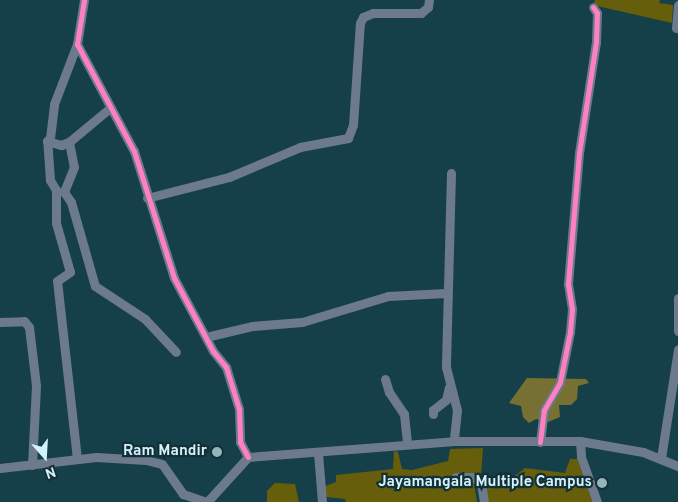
<!DOCTYPE html>
<style>
body{margin:0}
#map{position:relative;width:678px;height:502px;overflow:hidden;background:#164049;font-family:Overpass,sans-serif}
div>[style]{position:absolute}
[style*='--x']{left:calc(var(--x)*1px);top:calc(var(--y)*1px);width:calc(var(--w)*1px);rotate:calc(var(--a)*1deg)}
.green>*{inset:0;background:#665e0a}
.forest>*{inset:0;background:#767033}
.minor>*{height:9px;margin:-4.5px;padding:0 4.5px;transform-origin:4.5px;border-radius:4.5px;background:#6c7a8c}
.cycleway>*{height:5px;margin:-2.5px;padding:0 2.5px;transform-origin:2.5px;border-radius:2.5px;background:#ff80c0}
.dots>*{width:14px;height:14px;translate:-50% -50%;box-sizing:border-box;border:2px solid #143037;border-radius:50%}
span{translate:-50% -50%;white-space:nowrap;text-align:center;line-height:1.15;-webkit-text-stroke:4.5px #143037;paint-order:stroke}
.poi-label{font-size:15px;color:#d3f2fc;font-weight:700}
.right{translate:-100% -50%;text-align:right}
.north{position:absolute;left:20px;top:432px;width:50px;height:50px;-webkit-text-stroke:4px #143037;paint-order:stroke;rotate:161deg;font-size:14px;font-weight:700;line-height:20px;text-align:center;color:#d3f2fc}
.north::after{content:'';display:block;margin:auto;width:18px;height:22px;background:#d3f2fc;clip-path:polygon(50% 0,100% 100%,50% 72%,0 100%)}
</style>
<div id="map">
<div class="green">
<div style="clip-path:polygon(595px 0,660px 0,659px 3px,673px 5px,672px 23px,593px 5px)"></div>
<div style="clip-path:polygon(483px 448px,481px 476px,485px 485px,501px 487px,525px 468px,565px 473px,570px 459px,577px 459px,593px 502px,486px 502px,474px 474px,455px 473px,453px 478px,474px 483px,477px 502px,346px 502px,345px 499px,327px 497px,323px 487px,336px 482px,336px 475px,393px 469px,394px 451px,398px 452px,402px 469px,412px 470px,448px 461px,450px 449px)"></div>
<div style="clip-path:polygon(275px 483px,295px 484px,299px 502px,267px 502px,267px 491px)"></div>
</div>
<div class="forest">
<div style="clip-path:polygon(527px 378px,586px 379px,589px 383px,578px 386px,577px 399px,571px 405px,559px 405px,560px 417px,548px 422px,536px 419px,529px 423px,523px 417px,521px 406px,509px 403px)"></div>
</div>
<div class="minor">
<div style="--x:84;--y:0;--w:45;--a:99"></div>
<div style="--x:77;--y:44;--w:121;--a:62"></div>
<div style="--x:134;--y:151;--w:133;--a:72.5"></div>
<div style="--x:174;--y:278;--w:83;--a:61.9"></div>
<div style="--x:213;--y:351;--w:21;--a:51"></div>
<div style="--x:226;--y:367;--w:44;--a:72.8"></div>
<div style="--x:239;--y:409;--w:33;--a:88"></div>
<div style="--x:240;--y:442;--w:17;--a:62"></div>
<div style="--x:676;--y:28;--w:23;--a:-85"></div>
<div style="--x:47;--y:141;--w:15;--a:16"></div>
<div style="--x:61;--y:145;--w:9;--a:-21"></div>
<div style="--x:69;--y:142;--w:53;--a:-39.7"></div>
<div style="--x:69;--y:142;--w:25;--a:79"></div>
<div style="--x:74;--y:167;--w:27;--a:112"></div>
<div style="--x:64;--y:192;--w:12;--a:55"></div>
<div style="--x:71;--y:202;--w:87;--a:74.1"></div>
<div style="--x:95;--y:286;--w:60;--a:33.4"></div>
<div style="--x:145;--y:319;--w:45;--a:46.8"></div>
<div style="--x:451;--y:173;--w:194;--a:91.5"></div>
<div style="--x:446;--y:367;--w:44;--a:75.7"></div>
<div style="--x:457;--y:410;--w:31;--a:96"></div>
<div style="--x:147;--y:198;--w:85;--a:-14.4"></div>
<div style="--x:229;--y:177;--w:77;--a:-22.9"></div>
<div style="--x:300;--y:147;--w:49;--a:-10.6"></div>
<div style="--x:348;--y:138;--w:14;--a:-69"></div>
<div style="--x:353;--y:125;--w:102;--a:-86.1"></div>
<div style="--x:360;--y:23;--w:7;--a:-63"></div>
<div style="--x:363;--y:17;--w:11;--a:-22"></div>
<div style="--x:373;--y:13;--w:48;--a:0"></div>
<div style="--x:421;--y:13;--w:9;--a:-41"></div>
<div style="--x:428;--y:7;--w:7;--a:-82"></div>
<div style="--x:678;--y:298;--w:33;--a:90"></div>
<div style="--x:0;--y:322;--w:24;--a:-2"></div>
<div style="--x:24;--y:321;--w:8;--a:50"></div>
<div style="--x:29;--y:327;--w:59;--a:83.2"></div>
<div style="--x:36;--y:386;--w:79;--a:92.9"></div>
<div style="--x:206;--y:337;--w:47;--a:-13.4"></div>
<div style="--x:252;--y:326;--w:50;--a:-4.6"></div>
<div style="--x:302;--y:322;--w:90;--a:-16.8"></div>
<div style="--x:388;--y:296;--w:58;--a:-3"></div>
<div style="--x:385;--y:379;--w:14;--a:73"></div>
<div style="--x:389;--y:392;--w:27;--a:56"></div>
<div style="--x:404;--y:414;--w:30;--a:84"></div>
<div style="--x:433;--y:414;--w:4;--a:-90"></div>
<div style="--x:433;--y:410;--w:16;--a:-38"></div>
<div style="--x:446;--y:400;--w:13;--a:-77"></div>
<div style="--x:580;--y:441;--w:16;--a:86"></div>
<div style="--x:581;--y:457;--w:48;--a:70.4"></div>
<div style="--x:540;--y:442;--w:32;--a:-83"></div>
<div style="--x:544;--y:410;--w:32;--a:-60"></div>
<div style="--x:560;--y:382;--w:51;--a:-78.7"></div>
<div style="--x:570;--y:332;--w:23;--a:-85"></div>
<div style="--x:572;--y:309;--w:25;--a:-99"></div>
<div style="--x:568;--y:284;--w:131;--a:-85.2"></div>
<div style="--x:579;--y:153;--w:112;--a:-81.3"></div>
<div style="--x:596;--y:42;--w:29;--a:-88"></div>
<div style="--x:597;--y:13;--w:7;--a:-124"></div>
<div style="--x:318;--y:453;--w:49;--a:85.3"></div>
<div style="--x:248;--y:457;--w:207;--a:-4.4"></div>
<div style="--x:454;--y:441;--w:126;--a:0"></div>
<div style="--x:580;--y:441;--w:64;--a:9.9"></div>
<div style="--x:643;--y:452;--w:38;--a:22"></div>
<div style="--x:661;--y:458;--w:110;--a:-81.1"></div>
<div style="--x:77;--y:459;--w:179;--a:-96.4"></div>
<div style="--x:57;--y:281;--w:16;--a:-35"></div>
<div style="--x:70;--y:272;--w:51;--a:-105.9"></div>
<div style="--x:56;--y:223;--w:33;--a:-90"></div>
<div style="--x:56;--y:190;--w:12;--a:-121"></div>
<div style="--x:50;--y:180;--w:39;--a:-94"></div>
<div style="--x:47;--y:141;--w:4;--a:-45"></div>
<div style="--x:50;--y:138;--w:34;--a:-83"></div>
<div style="--x:54;--y:104;--w:64;--a:-69"></div>
<div style="--x:0;--y:468;--w:97;--a:-6.5"></div>
<div style="--x:96;--y:457;--w:50;--a:3.4"></div>
<div style="--x:146;--y:460;--w:16;--a:14"></div>
<div style="--x:162;--y:464;--w:37;--a:55"></div>
<div style="--x:183;--y:494;--w:24;--a:19"></div>
<div style="--x:456;--y:477;--w:17;--a:0"></div>
<div style="--x:473;--y:477;--w:10;--a:37"></div>
<div style="--x:481;--y:483;--w:19;--a:81"></div>
<div style="--x:207;--y:502;--w:61;--a:-47.7"></div>
</div>
<div class="cycleway">
<div style="--x:84;--y:0;--w:45;--a:99"></div>
<div style="--x:77;--y:44;--w:121;--a:62"></div>
<div style="--x:134;--y:151;--w:133;--a:72.5"></div>
<div style="--x:174;--y:278;--w:83;--a:61.9"></div>
<div style="--x:213;--y:351;--w:21;--a:51"></div>
<div style="--x:226;--y:367;--w:44;--a:72.8"></div>
<div style="--x:239;--y:409;--w:33;--a:88"></div>
<div style="--x:240;--y:442;--w:17;--a:62"></div>
<div style="--x:540;--y:442;--w:32;--a:-83"></div>
<div style="--x:544;--y:410;--w:32;--a:-60"></div>
<div style="--x:560;--y:382;--w:51;--a:-78.7"></div>
<div style="--x:570;--y:332;--w:23;--a:-85"></div>
<div style="--x:572;--y:309;--w:25;--a:-99"></div>
<div style="--x:568;--y:284;--w:131;--a:-85.2"></div>
<div style="--x:579;--y:153;--w:112;--a:-81.3"></div>
<div style="--x:596;--y:42;--w:29;--a:-88"></div>
<div style="--x:597;--y:13;--w:7;--a:-124"></div>
</div>
<div class="dots">
<div style="left:217px;top:452px;background:#91b4bd"></div>
<div style="left:602px;top:483px;background:#91b4bd"></div>
</div>
<div class="poi-label">
<span class="right" style="left:207px;top:452px">Ram Mandir</span>
<span class="right" style="left:592px;top:483px">Jayamangala Multiple Campus</span>
</div>
<div class="north">N</div>
</div>
